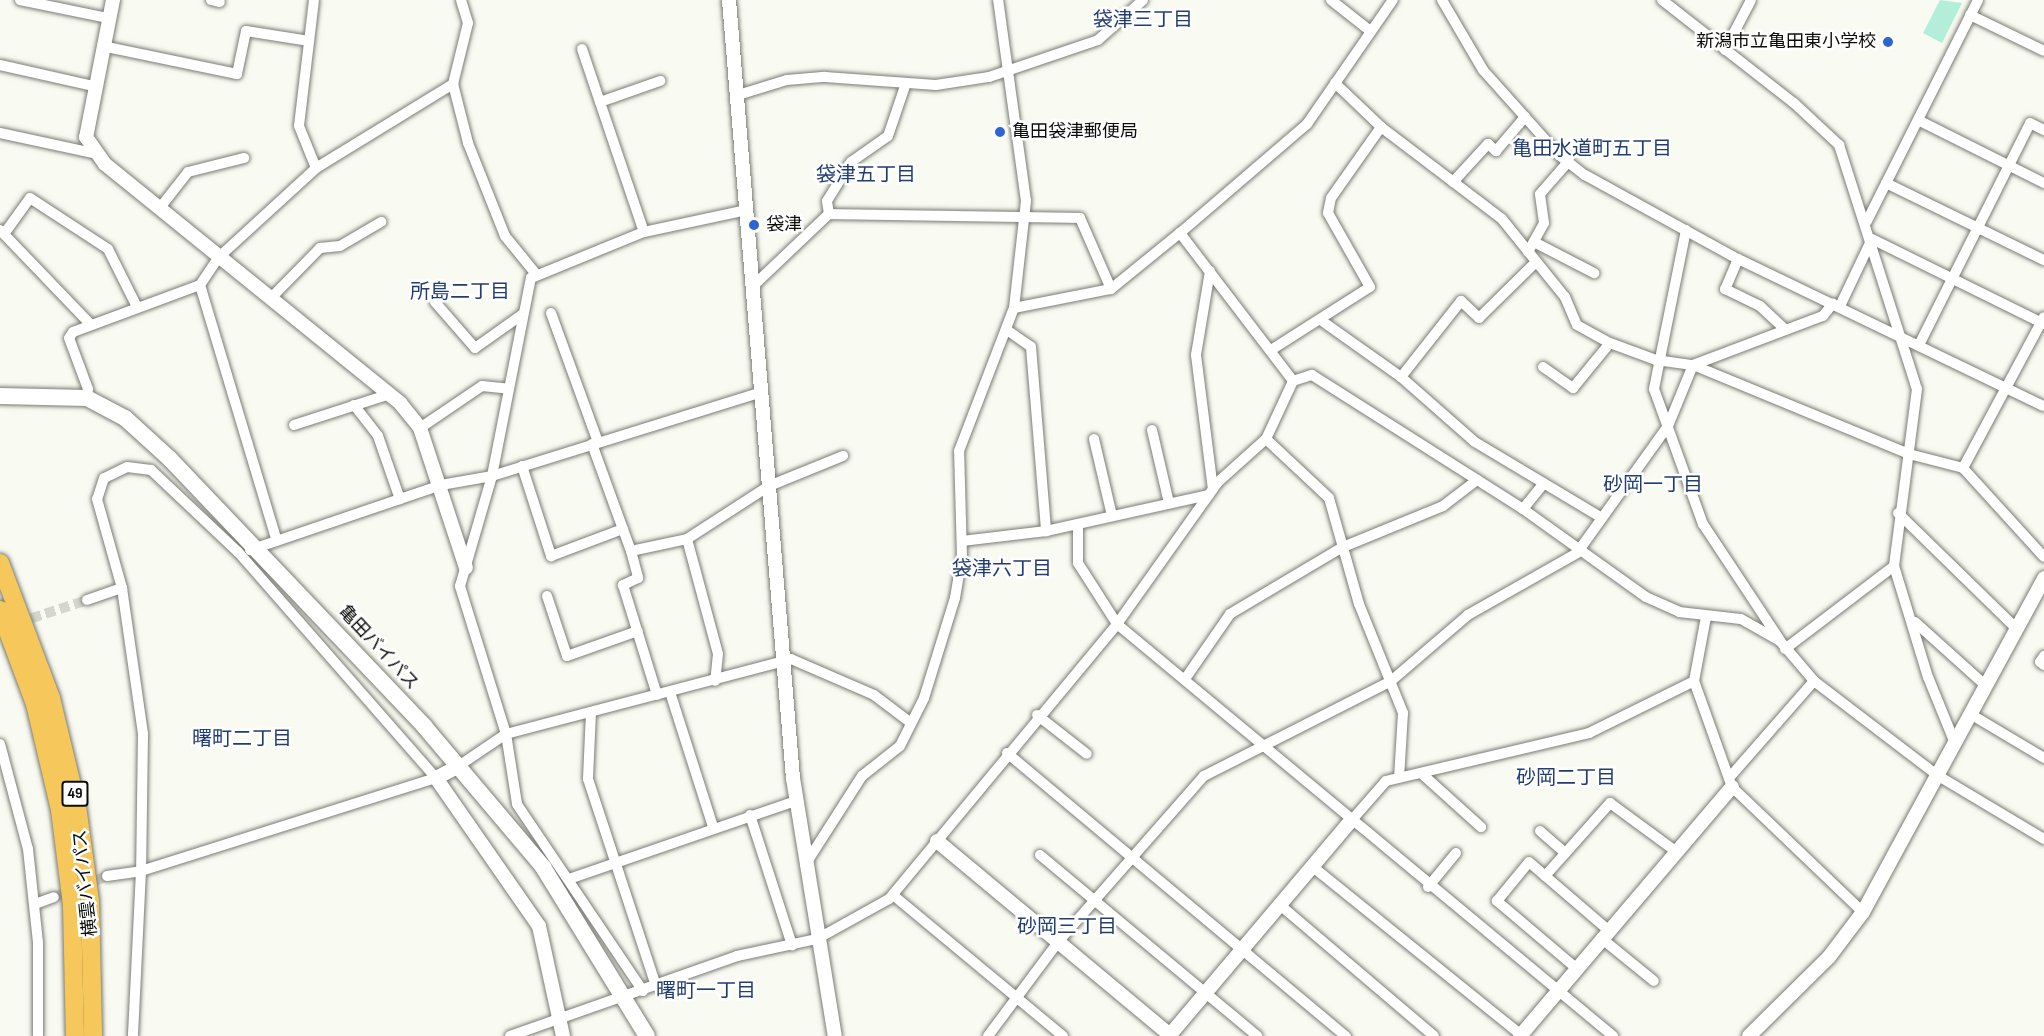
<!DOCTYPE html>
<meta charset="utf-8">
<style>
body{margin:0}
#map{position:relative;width:2044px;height:1036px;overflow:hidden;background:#f9fbf2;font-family:"Sofia Sans Condensed","Noto Sans JP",sans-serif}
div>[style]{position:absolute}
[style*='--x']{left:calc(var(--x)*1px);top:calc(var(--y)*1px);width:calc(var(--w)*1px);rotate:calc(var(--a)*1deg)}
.water>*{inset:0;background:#b3eedb}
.minor-tunnel>*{height:10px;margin-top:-5px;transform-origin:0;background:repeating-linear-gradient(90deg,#d5d7cf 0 10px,transparent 0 15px)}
.roads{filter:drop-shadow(0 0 2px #7a7b74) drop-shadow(0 0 2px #7a7b74)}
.minor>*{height:10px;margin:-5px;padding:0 5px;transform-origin:5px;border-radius:5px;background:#fff}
.tertiary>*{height:14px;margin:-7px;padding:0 7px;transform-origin:7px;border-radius:7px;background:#fff}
.secondary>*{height:16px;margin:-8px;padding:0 8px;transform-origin:8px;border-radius:8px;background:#fff}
.trunk>*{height:18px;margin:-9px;padding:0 9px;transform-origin:9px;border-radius:9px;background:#f6c75b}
.dots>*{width:16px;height:16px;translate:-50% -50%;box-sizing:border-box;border:3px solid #fff;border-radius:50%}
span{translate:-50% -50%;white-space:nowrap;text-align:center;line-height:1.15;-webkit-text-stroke:5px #fff;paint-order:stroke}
.shield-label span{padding:2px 4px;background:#fff;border:2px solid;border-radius:4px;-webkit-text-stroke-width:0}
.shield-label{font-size:16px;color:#0c0d0a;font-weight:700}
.poi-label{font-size:18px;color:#0c0d0a}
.right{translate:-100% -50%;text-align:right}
.left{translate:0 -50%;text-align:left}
.street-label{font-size:18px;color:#0c0d0a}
.neighbourhood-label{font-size:20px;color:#213d73}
</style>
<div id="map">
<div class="water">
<div style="clip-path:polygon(1940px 0,1962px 3px,1942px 43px,1923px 33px)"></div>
</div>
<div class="minor-tunnel">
<div style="--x:17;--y:623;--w:74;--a:-18.2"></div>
<div style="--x:54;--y:897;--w:57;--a:-21.6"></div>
</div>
<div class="roads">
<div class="minor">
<div style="--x:20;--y:0;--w:90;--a:11.6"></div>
<div style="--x:211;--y:0;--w:9;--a:13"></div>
<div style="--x:314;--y:0;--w:127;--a:96.8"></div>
<div style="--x:299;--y:126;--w:45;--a:68"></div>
<div style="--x:461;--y:0;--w:24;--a:73"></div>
<div style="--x:468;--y:23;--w:63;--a:103.8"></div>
<div style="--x:453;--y:84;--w:61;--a:75.7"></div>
<div style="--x:468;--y:143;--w:100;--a:68.3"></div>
<div style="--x:505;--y:236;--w:49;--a:50.8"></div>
<div style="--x:1331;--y:0;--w:48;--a:38.3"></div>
<div style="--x:1442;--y:0;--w:81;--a:59.6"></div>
<div style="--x:1483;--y:70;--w:114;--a:48.2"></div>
<div style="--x:1559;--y:155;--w:33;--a:38"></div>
<div style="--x:1585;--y:175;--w:175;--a:28.8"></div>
<div style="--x:1738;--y:259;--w:339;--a:25.7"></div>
<div style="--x:1662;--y:0;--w:167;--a:38"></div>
<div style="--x:1794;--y:103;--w:62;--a:43"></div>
<div style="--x:1839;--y:145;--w:256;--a:72.3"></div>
<div style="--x:1917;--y:389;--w:178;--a:97.4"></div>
<div style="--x:1894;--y:566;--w:137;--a:142.7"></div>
<div style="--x:1970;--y:15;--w:82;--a:25.9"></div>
<div style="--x:102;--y:46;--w:138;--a:11.7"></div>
<div style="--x:237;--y:74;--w:44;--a:-78.2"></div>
<div style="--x:246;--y:31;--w:64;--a:9"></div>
<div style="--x:582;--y:49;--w:193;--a:71.3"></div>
<div style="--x:1725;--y:50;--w:56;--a:-62.5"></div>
<div style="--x:0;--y:65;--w:95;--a:12.7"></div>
<div style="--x:1335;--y:83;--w:64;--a:43.7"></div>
<div style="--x:1381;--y:127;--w:152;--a:37.2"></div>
<div style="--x:1502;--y:219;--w:100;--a:51.1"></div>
<div style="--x:1565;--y:297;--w:30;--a:67"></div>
<div style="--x:1577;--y:325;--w:38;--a:29"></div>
<div style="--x:1610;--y:343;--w:49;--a:20.3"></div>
<div style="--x:1656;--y:360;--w:37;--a:8"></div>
<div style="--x:1693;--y:365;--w:234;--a:22.4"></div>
<div style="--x:1909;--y:454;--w:56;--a:14.5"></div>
<div style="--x:1963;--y:468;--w:120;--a:47.7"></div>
<div style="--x:738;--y:95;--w:51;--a:-17"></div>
<div style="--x:787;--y:80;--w:38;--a:-5"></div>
<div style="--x:825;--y:77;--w:111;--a:4.1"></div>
<div style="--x:936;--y:85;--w:54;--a:-8.6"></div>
<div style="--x:989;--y:77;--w:115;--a:-18.7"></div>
<div style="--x:1098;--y:40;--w:60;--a:-41.6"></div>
<div style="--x:600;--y:102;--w:64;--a:-19.3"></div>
<div style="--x:1918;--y:120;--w:141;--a:26.6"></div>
<div style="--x:0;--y:133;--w:99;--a:12.2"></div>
<div style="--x:1453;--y:182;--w:52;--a:-47.4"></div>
<div style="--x:1488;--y:144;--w:11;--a:41"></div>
<div style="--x:1496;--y:151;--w:45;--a:-49.5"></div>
<div style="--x:1886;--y:183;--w:176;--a:26"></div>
<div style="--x:159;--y:209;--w:47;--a:-51.9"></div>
<div style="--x:188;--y:172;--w:58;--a:-14"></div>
<div style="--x:829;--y:214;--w:251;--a:0.9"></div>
<div style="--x:1080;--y:218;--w:77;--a:66.4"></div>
<div style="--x:1867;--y:221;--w:247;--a:-63.3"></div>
<div style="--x:0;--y:230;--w:130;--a:46.2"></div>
<div style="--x:1686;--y:230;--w:162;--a:101.4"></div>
<div style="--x:1654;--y:389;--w:144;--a:70.1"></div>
<div style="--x:1703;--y:524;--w:138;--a:56.5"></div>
<div style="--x:1180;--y:233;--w:186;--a:52.6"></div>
<div style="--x:4;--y:234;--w:44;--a:-54.2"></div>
<div style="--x:30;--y:198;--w:93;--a:33.2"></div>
<div style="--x:108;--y:249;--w:65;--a:63.4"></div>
<div style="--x:1534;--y:242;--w:68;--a:27.3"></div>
<div style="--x:1528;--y:252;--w:33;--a:-61"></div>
<div style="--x:1544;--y:223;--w:29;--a:-98"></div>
<div style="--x:1540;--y:194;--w:43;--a:-48.8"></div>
<div style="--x:1738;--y:259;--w:33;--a:113"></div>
<div style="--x:1725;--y:289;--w:39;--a:26"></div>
<div style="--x:1760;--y:306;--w:35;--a:43"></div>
<div style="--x:1210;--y:271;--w:85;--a:99.5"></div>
<div style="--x:1196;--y:355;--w:135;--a:82.8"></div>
<div style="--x:200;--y:285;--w:267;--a:73.3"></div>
<div style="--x:753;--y:286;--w:105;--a:-43.5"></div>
<div style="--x:829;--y:214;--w:13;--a:-99"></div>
<div style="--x:827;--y:201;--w:46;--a:-58.4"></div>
<div style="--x:851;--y:162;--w:45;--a:-35.1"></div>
<div style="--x:888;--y:136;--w:56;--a:-71.2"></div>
<div style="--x:272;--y:297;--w:69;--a:-45.6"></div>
<div style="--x:320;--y:248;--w:20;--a:-6"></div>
<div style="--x:340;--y:246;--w:48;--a:-30.3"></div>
<div style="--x:435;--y:302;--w:61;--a:49"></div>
<div style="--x:475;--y:348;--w:59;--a:-35.3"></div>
<div style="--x:1840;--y:306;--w:74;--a:-64.5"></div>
<div style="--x:1872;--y:239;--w:192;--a:26.3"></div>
<div style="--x:1014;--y:308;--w:99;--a:-11.1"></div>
<div style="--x:1111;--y:289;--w:89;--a:-39.1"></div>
<div style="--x:1180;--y:233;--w:167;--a:-40.6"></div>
<div style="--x:1307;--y:124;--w:151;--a:-55.3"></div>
<div style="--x:551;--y:313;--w:137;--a:70"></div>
<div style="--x:1322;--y:321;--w:97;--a:35.3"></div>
<div style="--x:1401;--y:377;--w:98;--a:41.3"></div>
<div style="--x:1475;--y:442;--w:148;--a:30.9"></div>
<div style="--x:1007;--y:330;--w:29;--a:35"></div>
<div style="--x:1031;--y:347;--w:185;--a:85.3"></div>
<div style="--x:1919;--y:345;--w:248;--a:-63.4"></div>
<div style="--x:2030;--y:123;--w:16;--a:27"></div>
<div style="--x:1271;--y:350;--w:117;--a:-32.5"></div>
<div style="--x:1370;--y:287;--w:85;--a:-119.6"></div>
<div style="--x:1328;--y:213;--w:15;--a:-79"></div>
<div style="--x:1331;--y:198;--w:87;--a:-54.8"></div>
<div style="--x:1543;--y:367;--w:37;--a:35"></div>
<div style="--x:1573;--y:388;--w:58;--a:-50.6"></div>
<div style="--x:1401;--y:377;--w:97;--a:-51.7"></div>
<div style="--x:1461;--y:301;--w:25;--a:43"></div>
<div style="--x:1479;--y:318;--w:80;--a:-44.5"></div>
<div style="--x:87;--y:398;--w:9;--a:-84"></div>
<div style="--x:88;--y:389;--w:54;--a:-110.4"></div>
<div style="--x:69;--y:338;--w:7;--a:-56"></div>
<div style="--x:73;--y:332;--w:135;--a:-20.3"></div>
<div style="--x:200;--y:285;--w:34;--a:-56"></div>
<div style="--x:219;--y:257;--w:132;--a:-42.5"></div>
<div style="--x:316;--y:168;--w:161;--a:-31.5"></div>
<div style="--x:354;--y:405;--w:39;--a:52"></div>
<div style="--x:378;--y:436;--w:67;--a:70.8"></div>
<div style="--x:294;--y:425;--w:101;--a:-17.9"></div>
<div style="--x:420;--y:428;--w:75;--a:-34.1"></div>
<div style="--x:482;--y:386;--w:27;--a:6"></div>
<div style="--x:1152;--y:430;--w:75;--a:76.9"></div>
<div style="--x:1094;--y:439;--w:79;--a:76.8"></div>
<div style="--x:1266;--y:439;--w:86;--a:43.1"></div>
<div style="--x:1329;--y:498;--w:110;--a:74.2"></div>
<div style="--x:1359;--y:604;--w:118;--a:68"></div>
<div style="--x:1403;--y:713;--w:65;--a:93.5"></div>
<div style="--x:592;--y:444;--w:114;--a:70"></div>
<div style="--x:631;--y:551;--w:28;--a:75"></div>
<div style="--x:638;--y:578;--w:17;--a:155"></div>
<div style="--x:623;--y:585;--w:115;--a:72.8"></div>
<div style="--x:522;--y:466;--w:95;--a:72.1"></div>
<div style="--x:551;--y:556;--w:77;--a:-20.6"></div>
<div style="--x:1963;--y:468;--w:171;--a:-61.8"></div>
<div style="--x:1523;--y:509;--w:33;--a:-51"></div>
<div style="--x:1898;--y:513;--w:163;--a:44.3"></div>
<div style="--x:1078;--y:524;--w:39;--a:90"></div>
<div style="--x:1078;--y:563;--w:72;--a:57.4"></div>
<div style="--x:1117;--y:624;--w:645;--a:39.71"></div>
<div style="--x:687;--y:539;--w:119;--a:74.9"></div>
<div style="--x:718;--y:654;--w:27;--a:96"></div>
<div style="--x:962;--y:541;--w:85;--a:-6.8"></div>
<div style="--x:1046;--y:531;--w:167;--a:-12.5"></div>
<div style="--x:250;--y:550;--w:202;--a:-18.8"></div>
<div style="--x:441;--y:485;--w:52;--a:-10"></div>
<div style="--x:492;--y:476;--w:282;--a:-17.3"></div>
<div style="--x:631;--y:551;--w:57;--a:-12.1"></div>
<div style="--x:687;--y:539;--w:98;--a:-32.9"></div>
<div style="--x:769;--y:486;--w:80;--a:-22.1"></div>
<div style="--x:1894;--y:566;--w:116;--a:73"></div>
<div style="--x:1928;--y:677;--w:71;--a:67.8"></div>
<div style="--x:547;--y:596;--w:63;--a:71.6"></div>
<div style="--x:567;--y:656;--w:75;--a:-19.4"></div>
<div style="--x:87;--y:600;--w:37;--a:-19"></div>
<div style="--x:1706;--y:617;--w:65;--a:100.6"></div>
<div style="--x:1694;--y:681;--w:113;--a:70.3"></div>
<div style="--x:1732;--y:787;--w:181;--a:43.7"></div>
<div style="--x:1915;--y:622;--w:96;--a:42"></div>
<div style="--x:2044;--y:656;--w:7;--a:124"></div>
<div style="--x:2040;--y:662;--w:5;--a:37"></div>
<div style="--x:1185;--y:679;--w:79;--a:-55.3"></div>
<div style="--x:1230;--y:614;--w:131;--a:-30.7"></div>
<div style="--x:1343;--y:547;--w:108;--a:-22.3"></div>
<div style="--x:1443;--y:506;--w:43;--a:-37.4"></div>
<div style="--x:670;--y:692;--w:142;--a:72.3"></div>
<div style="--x:591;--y:712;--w:67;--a:92.6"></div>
<div style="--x:588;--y:779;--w:218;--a:71.8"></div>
<div style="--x:1037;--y:715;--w:63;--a:38"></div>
<div style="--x:1972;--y:715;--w:84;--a:30.8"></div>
<div style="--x:0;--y:744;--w:109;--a:75.1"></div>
<div style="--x:28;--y:849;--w:94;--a:83.9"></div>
<div style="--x:38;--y:942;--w:94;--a:90"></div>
<div style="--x:1007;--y:753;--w:442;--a:39.9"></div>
<div style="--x:457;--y:767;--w:59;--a:-34"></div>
<div style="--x:506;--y:734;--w:295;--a:-14.7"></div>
<div style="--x:791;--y:659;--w:90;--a:23.4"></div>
<div style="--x:874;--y:695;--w:46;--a:37.1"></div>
<div style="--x:1421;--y:773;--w:81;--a:42"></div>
<div style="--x:1729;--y:778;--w:129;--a:-48.8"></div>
<div style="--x:750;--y:815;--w:137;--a:72.1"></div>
<div style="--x:1351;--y:821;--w:53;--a:-48.8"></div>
<div style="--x:1386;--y:781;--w:209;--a:-13.3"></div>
<div style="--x:1589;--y:733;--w:117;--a:-26.3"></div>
<div style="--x:1540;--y:831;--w:33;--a:41"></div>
<div style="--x:1040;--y:855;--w:283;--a:39.8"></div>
<div style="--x:805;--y:865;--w:106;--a:-57.4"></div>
<div style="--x:862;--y:776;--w:48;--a:-38.3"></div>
<div style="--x:900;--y:746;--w:54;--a:-63.4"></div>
<div style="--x:924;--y:698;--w:105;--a:-72.8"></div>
<div style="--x:955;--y:598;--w:43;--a:-80.5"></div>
<div style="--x:962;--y:556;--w:105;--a:-91.6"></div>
<div style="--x:959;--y:451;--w:153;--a:-69"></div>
<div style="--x:1014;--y:308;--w:108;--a:-83.6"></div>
<div style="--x:1026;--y:201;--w:203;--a:-97.9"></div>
<div style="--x:1313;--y:867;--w:267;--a:38.9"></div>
<div style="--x:107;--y:876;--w:34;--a:-8"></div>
<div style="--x:141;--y:871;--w:309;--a:-17.5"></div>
<div style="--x:436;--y:778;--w:300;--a:-131.2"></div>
<div style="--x:238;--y:552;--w:120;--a:-136.7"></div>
<div style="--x:151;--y:470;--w:24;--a:-173"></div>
<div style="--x:127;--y:467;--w:25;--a:154"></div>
<div style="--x:104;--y:478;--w:22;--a:108"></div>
<div style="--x:97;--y:499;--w:92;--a:74.3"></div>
<div style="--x:122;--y:588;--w:148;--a:81.8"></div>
<div style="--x:143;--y:734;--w:137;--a:90.8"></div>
<div style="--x:141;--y:871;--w:165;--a:92.8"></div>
<div style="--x:1545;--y:876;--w:98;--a:-48.3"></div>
<div style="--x:1610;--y:803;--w:79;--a:36.3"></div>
<div style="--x:569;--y:879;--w:240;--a:-19"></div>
<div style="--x:1428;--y:887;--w:44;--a:-50.5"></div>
<div style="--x:893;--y:895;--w:221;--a:39.7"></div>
<div style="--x:35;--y:904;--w:20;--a:-20"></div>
<div style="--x:1280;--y:905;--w:202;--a:40.4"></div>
<div style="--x:1601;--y:938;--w:68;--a:39.1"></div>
<div style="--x:1576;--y:968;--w:104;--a:-139.7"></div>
<div style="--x:1497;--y:901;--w:50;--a:-50.6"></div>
<div style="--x:1529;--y:862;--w:104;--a:40.7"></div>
<div style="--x:643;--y:991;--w:225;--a:-124"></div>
<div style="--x:517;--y:804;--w:71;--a:-98.9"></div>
<div style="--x:506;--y:734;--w:155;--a:-107.3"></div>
<div style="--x:460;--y:586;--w:115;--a:-73.8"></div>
<div style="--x:492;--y:476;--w:202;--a:-78.9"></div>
<div style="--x:531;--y:278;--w:122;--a:-22.2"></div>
<div style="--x:644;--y:232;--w:105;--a:-12.1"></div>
<div style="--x:510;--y:1036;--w:241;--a:-19.4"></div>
<div style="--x:737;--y:956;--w:82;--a:-12"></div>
<div style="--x:817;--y:939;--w:82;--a:-29.1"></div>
<div style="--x:889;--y:899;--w:357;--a:-50.3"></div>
<div style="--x:1117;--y:624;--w:174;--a:-54.6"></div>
<div style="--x:1218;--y:482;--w:64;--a:-41.9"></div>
<div style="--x:1266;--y:439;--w:64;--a:-65"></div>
<div style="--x:1293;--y:381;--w:20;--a:-18"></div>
<div style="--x:1312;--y:375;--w:250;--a:32.4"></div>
<div style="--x:1523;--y:509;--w:151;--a:35.6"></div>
<div style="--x:1646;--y:597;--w:36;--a:24"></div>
<div style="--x:1679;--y:612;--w:62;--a:6.4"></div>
<div style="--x:1741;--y:619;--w:45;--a:29.4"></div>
<div style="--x:1780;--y:641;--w:52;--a:49.6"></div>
<div style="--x:1814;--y:681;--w:155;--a:37.4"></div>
<div style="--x:1937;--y:775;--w:125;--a:30.9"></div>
<div style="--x:988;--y:1036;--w:117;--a:-53.3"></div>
<div style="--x:1058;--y:942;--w:221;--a:-48.7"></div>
<div style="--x:1204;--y:776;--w:210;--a:-26.9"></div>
<div style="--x:1391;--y:681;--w:101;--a:-40.6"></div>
<div style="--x:1468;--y:615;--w:125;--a:-29.6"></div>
<div style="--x:1577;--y:553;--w:156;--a:-54.4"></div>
<div style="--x:1668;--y:426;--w:66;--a:-67.7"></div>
<div style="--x:1693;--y:365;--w:139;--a:-20.7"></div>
<div style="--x:1823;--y:316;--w:16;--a:-52"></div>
</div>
<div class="tertiary">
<div style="--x:113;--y:0;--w:140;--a:101.1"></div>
<div style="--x:86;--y:137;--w:33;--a:55"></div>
<div style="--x:105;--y:164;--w:380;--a:39"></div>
<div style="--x:400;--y:403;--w:32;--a:51"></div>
<div style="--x:420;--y:428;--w:147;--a:71.8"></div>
<div style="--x:729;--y:0;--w:781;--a:85.3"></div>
<div style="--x:793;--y:778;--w:261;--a:80.8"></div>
<div style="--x:457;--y:767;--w:24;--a:152"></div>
<div style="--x:436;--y:778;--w:180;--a:55.2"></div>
<div style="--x:539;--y:926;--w:113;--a:77.7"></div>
<div style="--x:937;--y:841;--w:305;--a:39.8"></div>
<div style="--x:1169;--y:1036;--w:282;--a:-49.8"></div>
<div style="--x:1520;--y:1036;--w:327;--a:-49.6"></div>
<div style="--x:1749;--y:1036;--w:112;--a:-44.6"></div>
<div style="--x:1829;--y:957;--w:56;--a:-52.9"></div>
<div style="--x:1863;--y:912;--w:380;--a:-61.5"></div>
</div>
<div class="secondary">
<div style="--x:0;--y:396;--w:87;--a:1.3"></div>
<div style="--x:87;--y:398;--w:43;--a:27.8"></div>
<div style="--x:125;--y:418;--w:61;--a:42.3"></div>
<div style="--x:170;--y:459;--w:369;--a:46.4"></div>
<div style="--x:424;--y:726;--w:185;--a:49.8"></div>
<div style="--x:543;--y:867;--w:198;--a:58.4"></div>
</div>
<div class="trunk">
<div style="--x:0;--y:563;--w:144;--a:69.3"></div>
<div style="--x:51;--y:698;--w:111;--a:76.5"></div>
<div style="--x:77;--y:806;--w:96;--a:82.2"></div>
<div style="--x:90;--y:901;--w:135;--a:88.7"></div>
<div style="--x:0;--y:610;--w:100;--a:69.6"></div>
<div style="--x:35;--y:704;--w:109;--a:76.7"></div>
<div style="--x:60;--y:810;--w:96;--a:82.8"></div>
<div style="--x:72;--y:905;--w:131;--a:88.7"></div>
</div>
</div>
<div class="dots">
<div style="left:1888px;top:42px;background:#2e65d3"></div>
<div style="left:1000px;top:132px;background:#2e65d3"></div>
<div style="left:754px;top:225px;background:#2e65d3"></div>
</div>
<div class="shield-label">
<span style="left:75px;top:794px">49</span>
</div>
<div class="poi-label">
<span class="right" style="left:1876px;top:42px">新潟市立亀田東小学校</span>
<span class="left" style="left:1012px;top:132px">亀田袋津郵便局</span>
<span class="left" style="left:766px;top:225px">袋津</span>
</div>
<div class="street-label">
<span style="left:378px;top:648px;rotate:47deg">亀田バイパス</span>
<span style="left:86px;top:883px;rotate:-96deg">横雲バイパス</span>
</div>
<div class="neighbourhood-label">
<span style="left:1143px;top:20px">袋津三丁目</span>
<span style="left:1592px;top:149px">亀田水道町五丁目</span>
<span style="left:866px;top:175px">袋津五丁目</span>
<span style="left:460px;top:292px">所島二丁目</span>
<span style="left:1653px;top:485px">砂岡一丁目</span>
<span style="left:1002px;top:569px">袋津六丁目</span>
<span style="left:242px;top:739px">曙町二丁目</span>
<span style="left:1566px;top:778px">砂岡二丁目</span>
<span style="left:1067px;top:927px">砂岡三丁目</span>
<span style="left:706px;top:991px">曙町一丁目</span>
</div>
</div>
